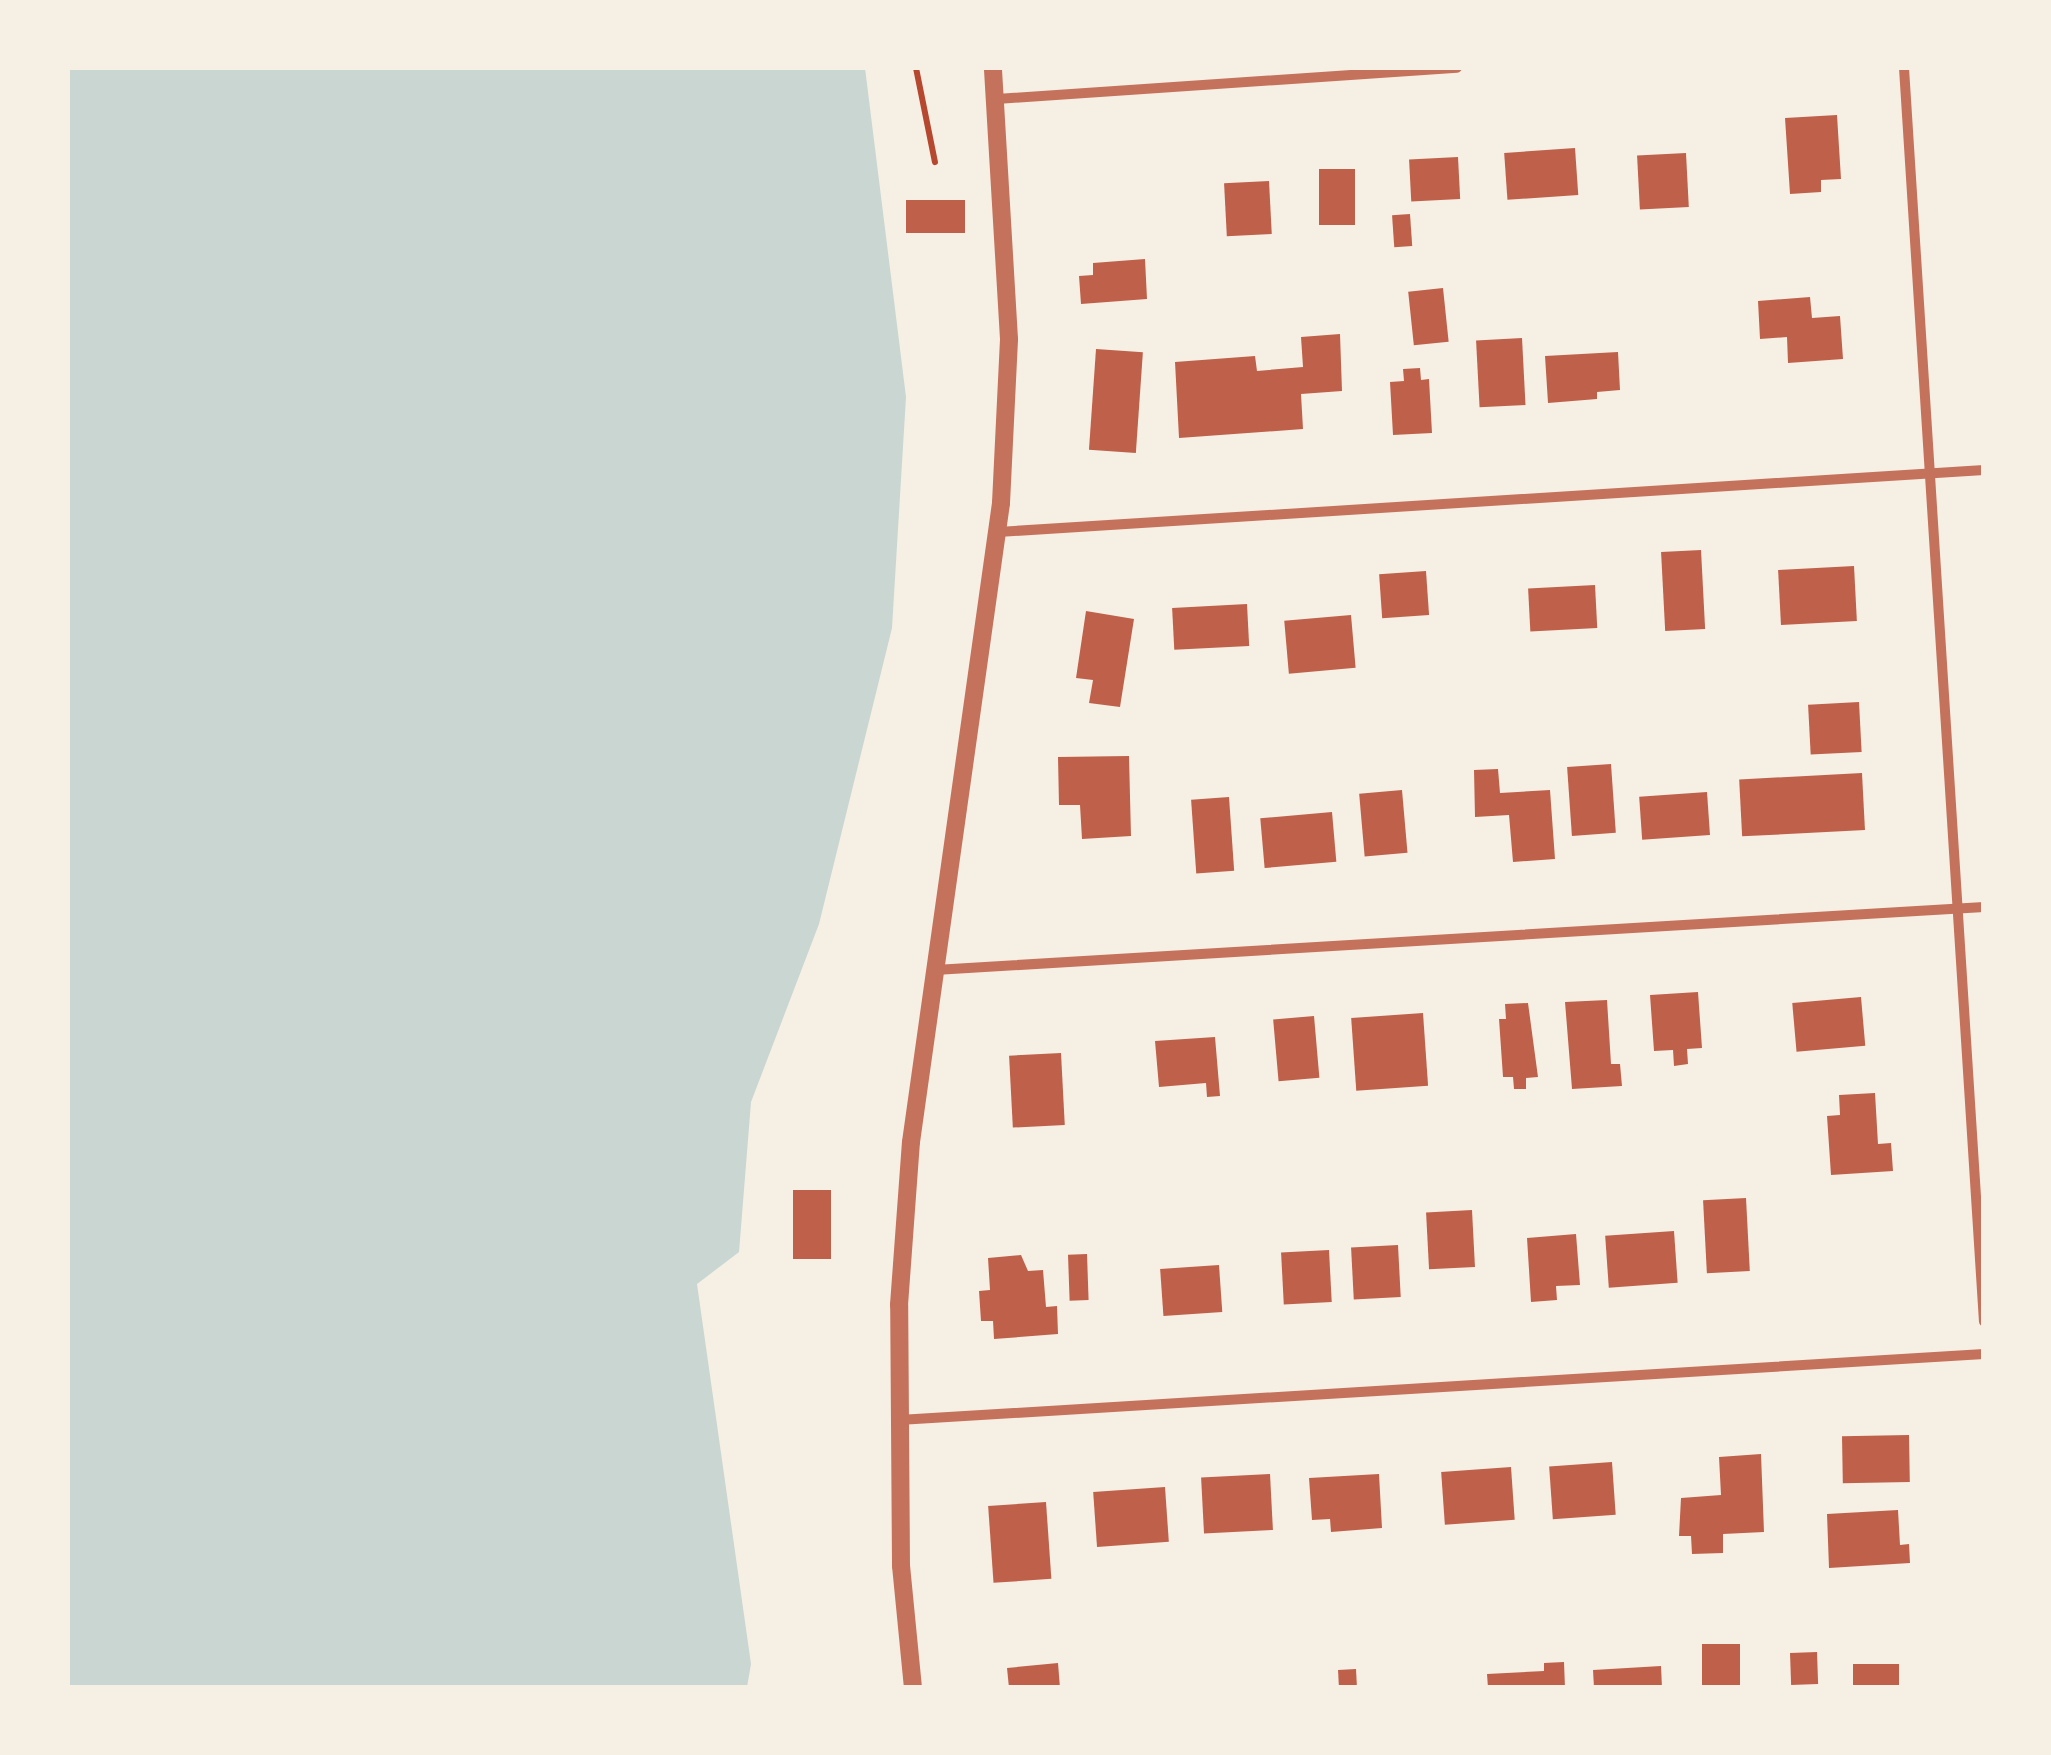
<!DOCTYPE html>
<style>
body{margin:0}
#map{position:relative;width:2051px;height:1755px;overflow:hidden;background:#f6efe4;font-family:"Titillium Web",sans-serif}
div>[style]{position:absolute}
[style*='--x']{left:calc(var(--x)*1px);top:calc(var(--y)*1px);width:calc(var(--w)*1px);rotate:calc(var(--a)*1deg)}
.water>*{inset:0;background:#c9d6d2}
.building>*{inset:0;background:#bf614a;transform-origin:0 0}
.path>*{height:6px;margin:-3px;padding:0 3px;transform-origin:3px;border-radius:3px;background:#b5482f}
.minor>*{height:10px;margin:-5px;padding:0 5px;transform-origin:5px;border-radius:5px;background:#c5725c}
.tertiary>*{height:18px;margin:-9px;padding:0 9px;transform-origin:9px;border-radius:9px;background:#c5725c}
span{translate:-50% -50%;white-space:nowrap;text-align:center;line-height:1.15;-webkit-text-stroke:10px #f6efe4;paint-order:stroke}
.frame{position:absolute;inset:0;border:70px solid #f6efe4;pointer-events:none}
</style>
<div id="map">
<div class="water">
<div style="clip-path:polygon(68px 68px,865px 68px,906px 397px,892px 628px,819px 924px,751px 1102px,739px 1252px,697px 1284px,751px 1664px,747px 1687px,68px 1687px)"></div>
</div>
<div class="building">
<div style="clip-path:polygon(1837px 115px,1841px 179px,1821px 180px,1821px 192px,1790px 194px,1785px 118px)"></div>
<div style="left:1575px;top:148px;width:47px;height:71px;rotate:86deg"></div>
<div style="left:1686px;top:153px;width:54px;height:49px;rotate:87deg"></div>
<div style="left:1458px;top:157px;width:42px;height:49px;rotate:87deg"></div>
<div style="left:1319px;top:169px;width:36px;height:56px"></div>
<div style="left:1269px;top:181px;width:53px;height:45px;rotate:87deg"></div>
<div style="left:965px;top:200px;width:33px;height:59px;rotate:90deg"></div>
<div style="left:1410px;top:214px;width:32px;height:18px;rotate:86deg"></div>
<div style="clip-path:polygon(1145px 259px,1147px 299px,1081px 304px,1079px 276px,1093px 275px,1093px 263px)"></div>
<div style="left:1443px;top:288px;width:54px;height:35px;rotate:84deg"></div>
<div style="clip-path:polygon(1810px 297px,1812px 318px,1840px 316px,1843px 359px,1788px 363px,1787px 337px,1760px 339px,1758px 301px)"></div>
<div style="clip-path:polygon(1340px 334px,1342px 391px,1301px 394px,1303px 429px,1179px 438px,1175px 362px,1255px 356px,1257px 371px,1303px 367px,1301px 337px)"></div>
<div style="left:1522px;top:338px;width:67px;height:46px;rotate:87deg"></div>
<div style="left:1096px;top:349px;width:47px;height:101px;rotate:4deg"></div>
<div style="clip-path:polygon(1618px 352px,1620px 390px,1597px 392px,1597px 399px,1548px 403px,1545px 356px)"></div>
<div style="clip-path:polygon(1420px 368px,1421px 380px,1429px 379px,1432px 433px,1393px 435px,1390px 382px,1404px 381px,1403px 369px)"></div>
<div style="left:1701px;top:550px;width:79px;height:40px;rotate:87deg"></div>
<div style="left:1854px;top:566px;width:55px;height:76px;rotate:87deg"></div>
<div style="left:1426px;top:571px;width:44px;height:47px;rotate:86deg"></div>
<div style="left:1595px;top:585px;width:43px;height:67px;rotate:87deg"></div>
<div style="left:1247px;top:604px;width:42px;height:75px;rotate:87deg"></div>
<div style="clip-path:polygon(1086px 611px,1134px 619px,1120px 707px,1089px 703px,1093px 680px,1076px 678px)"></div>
<div style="left:1351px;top:615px;width:53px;height:67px;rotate:85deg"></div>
<div style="left:1859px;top:702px;width:50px;height:51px;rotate:87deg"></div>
<div style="clip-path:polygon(1129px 756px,1131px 836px,1082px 839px,1080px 805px,1059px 805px,1058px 757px)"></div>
<div style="left:1611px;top:764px;width:69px;height:44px;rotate:86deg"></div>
<div style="clip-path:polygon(1498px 769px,1500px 793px,1550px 790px,1555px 859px,1513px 862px,1509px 815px,1475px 817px,1474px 770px)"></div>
<div style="left:1862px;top:773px;width:57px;height:123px;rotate:87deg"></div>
<div style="left:1402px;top:790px;width:63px;height:43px;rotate:85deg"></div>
<div style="left:1707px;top:792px;width:43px;height:68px;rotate:86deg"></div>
<div style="left:1229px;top:797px;width:74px;height:38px;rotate:86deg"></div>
<div style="left:1332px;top:812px;width:50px;height:72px;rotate:85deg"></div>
<div style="clip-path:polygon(1698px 992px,1702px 1048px,1687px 1049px,1688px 1064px,1674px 1066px,1673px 1050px,1654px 1051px,1650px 995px)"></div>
<div style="left:1861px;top:997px;width:49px;height:69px;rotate:85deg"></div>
<div style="clip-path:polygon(1607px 1000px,1611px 1064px,1620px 1064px,1622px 1086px,1572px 1089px,1565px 1002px)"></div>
<div style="clip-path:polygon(1528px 1003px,1538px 1077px,1526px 1078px,1526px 1089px,1514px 1089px,1513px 1077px,1503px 1077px,1499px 1019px,1506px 1019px,1505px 1004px)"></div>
<div style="left:1423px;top:1013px;width:73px;height:72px;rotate:86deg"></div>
<div style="left:1314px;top:1016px;width:62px;height:41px;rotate:85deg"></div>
<div style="clip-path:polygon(1215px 1037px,1220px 1096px,1207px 1097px,1206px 1083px,1159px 1087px,1155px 1041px)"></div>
<div style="left:1061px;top:1053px;width:72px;height:52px;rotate:87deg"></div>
<div style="clip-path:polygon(1875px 1093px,1878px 1144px,1891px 1143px,1893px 1171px,1831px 1175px,1827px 1116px,1840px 1115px,1839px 1095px)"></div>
<div style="left:793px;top:1190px;width:38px;height:69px"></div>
<div style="left:1746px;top:1198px;width:73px;height:43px;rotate:87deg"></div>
<div style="left:1472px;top:1210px;width:57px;height:46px;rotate:87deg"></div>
<div style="left:1674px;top:1231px;width:52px;height:69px;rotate:86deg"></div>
<div style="clip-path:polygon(1576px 1234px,1580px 1285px,1556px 1286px,1557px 1300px,1531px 1302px,1527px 1238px)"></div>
<div style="left:1398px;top:1245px;width:52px;height:47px;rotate:87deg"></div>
<div style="left:1329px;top:1250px;width:52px;height:48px;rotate:87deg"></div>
<div style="left:1087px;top:1254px;width:46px;height:19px;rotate:88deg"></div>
<div style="clip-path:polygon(1021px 1255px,1028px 1271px,1043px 1270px,1046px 1307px,1057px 1306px,1058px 1334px,994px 1339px,993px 1321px,981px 1321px,979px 1291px,990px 1290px,988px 1258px)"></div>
<div style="left:1219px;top:1265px;width:47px;height:59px;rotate:86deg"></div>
<div style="left:1909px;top:1435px;width:47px;height:67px;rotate:89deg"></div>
<div style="clip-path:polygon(1761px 1454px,1764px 1532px,1723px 1534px,1723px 1553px,1692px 1554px,1691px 1536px,1679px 1536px,1681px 1498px,1721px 1495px,1719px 1457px)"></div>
<div style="left:1612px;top:1462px;width:53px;height:63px;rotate:86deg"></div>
<div style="left:1511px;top:1467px;width:53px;height:70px;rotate:86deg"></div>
<div style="left:1270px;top:1474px;width:56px;height:69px;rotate:87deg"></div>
<div style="clip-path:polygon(1379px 1474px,1382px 1528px,1331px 1532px,1330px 1519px,1312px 1520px,1309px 1478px)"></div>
<div style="left:1165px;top:1487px;width:55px;height:72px;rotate:86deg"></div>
<div style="left:1046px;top:1502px;width:77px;height:58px;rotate:86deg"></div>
<div style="clip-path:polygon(1898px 1510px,1900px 1545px,1909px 1544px,1910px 1563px,1829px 1568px,1827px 1514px)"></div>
<div style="left:1702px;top:1644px;width:38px;height:44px"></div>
<div style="left:1817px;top:1652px;width:32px;height:27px;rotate:88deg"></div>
<div style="clip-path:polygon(1564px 1662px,1565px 1688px,1488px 1688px,1487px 1674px,1544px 1671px,1544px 1663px)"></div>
<div style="clip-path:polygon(1058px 1663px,1060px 1688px,1009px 1688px,1007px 1668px)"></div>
<div style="left:1899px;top:1664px;width:24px;height:46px;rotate:90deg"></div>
<div style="clip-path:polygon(1661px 1666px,1662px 1688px,1594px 1688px,1593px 1670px)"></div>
<div style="left:1356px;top:1669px;width:19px;height:18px;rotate:87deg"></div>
</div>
<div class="path">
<div style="--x:916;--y:68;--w:96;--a:78.6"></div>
</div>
<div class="minor">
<div style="--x:1904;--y:68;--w:1256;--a:86.35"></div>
<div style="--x:997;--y:99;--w:461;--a:-3.9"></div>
<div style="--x:998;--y:532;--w:988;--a:-3.6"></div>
<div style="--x:935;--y:970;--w:1051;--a:-3.44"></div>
<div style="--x:899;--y:1420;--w:1087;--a:-3.48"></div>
</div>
<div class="tertiary">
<div style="--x:913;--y:1688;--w:123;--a:-95.6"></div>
<div style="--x:901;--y:1566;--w:261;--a:-90.4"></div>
<div style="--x:899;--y:1305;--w:163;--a:-85.8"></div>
<div style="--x:911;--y:1142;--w:645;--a:-81.98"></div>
<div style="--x:1001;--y:503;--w:164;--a:-87.2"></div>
<div style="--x:1009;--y:339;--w:271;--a:-93.4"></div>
</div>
<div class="frame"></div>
</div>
